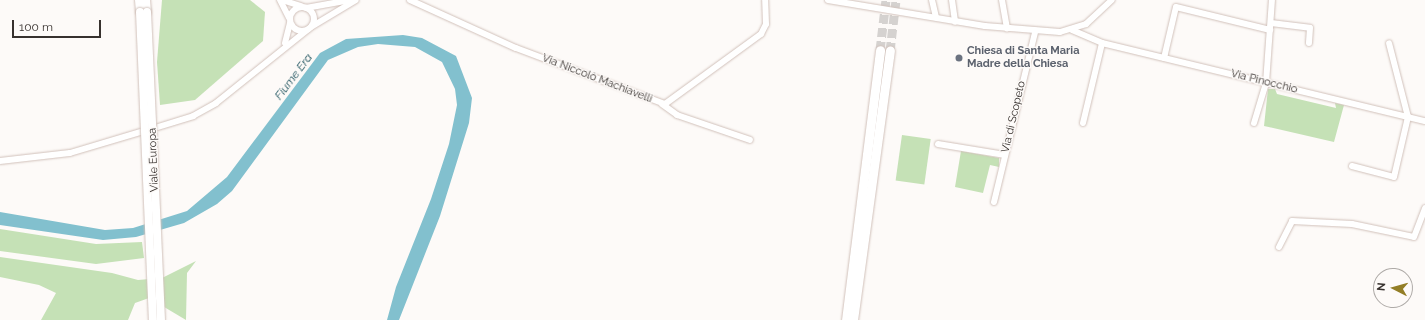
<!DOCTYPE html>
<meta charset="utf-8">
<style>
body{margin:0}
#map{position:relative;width:1425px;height:320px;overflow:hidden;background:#fdfaf8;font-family:Raleway,sans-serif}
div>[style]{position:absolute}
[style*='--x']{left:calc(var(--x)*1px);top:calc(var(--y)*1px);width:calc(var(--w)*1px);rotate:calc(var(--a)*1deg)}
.green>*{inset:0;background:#c5e1b6;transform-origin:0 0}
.water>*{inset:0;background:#82c0ce}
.highway-tunnel>*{height:9px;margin-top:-4.5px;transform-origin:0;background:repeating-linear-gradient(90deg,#d5d2d0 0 9px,transparent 0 13.5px)}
.roads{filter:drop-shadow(0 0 1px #d1c1ba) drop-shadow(0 0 1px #d1c1ba)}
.minor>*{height:6px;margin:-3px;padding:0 3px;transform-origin:3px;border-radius:3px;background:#fff}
.minor>.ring{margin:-3px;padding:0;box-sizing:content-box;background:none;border:6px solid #fff;border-radius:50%}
.major>*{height:8px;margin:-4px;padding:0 4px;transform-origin:4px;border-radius:4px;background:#fff}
.highway>*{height:9px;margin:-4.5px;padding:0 4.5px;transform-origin:4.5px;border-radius:4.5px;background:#fff}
.bridges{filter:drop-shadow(0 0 1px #d1c1ba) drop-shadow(0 0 1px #d1c1ba)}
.major-bridge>*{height:8px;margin:-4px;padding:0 4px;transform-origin:4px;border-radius:4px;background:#fff}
.dots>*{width:11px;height:11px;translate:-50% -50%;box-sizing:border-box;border:2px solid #fdfaf8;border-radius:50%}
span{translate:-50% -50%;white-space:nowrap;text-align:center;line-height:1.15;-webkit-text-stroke:3px #fdfaf8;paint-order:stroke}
.worship-label{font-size:11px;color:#5b616d;font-weight:700}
.left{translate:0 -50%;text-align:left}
.street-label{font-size:11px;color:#37312e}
.water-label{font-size:12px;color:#1b505b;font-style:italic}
.north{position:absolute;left:1373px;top:268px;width:40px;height:40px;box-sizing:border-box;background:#fdfaf8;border:1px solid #aeaaa7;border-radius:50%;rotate:276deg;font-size:11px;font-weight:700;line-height:16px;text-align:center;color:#37312e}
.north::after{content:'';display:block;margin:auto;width:14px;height:18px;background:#937e26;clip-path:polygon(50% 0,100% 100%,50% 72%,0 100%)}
.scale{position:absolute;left:12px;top:20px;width:89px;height:18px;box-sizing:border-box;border:2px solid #37312e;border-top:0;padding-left:5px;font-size:12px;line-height:14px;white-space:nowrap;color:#37312e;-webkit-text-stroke:3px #fdfaf8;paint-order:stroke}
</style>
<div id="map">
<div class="green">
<div style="clip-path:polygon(162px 0,250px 0,265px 12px,263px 41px,195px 100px,160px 105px,157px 62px)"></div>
<div style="clip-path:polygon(1268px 89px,1275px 89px,1277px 94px,1336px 108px,1335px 103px,1344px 105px,1334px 142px,1264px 126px)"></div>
<div style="left:902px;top:135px;width:29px;height:46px;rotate:8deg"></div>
<div style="clip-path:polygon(961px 151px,999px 158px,999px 167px,990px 165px,983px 193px,955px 187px)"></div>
<div style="clip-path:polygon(0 229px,96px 244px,142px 242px,144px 258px,96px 264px,0 251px)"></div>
<div style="clip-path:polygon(0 257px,112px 273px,138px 280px,162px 278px,196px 261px,187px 273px,186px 320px,149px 298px,135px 303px,128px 320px,41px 320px,56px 293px,39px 285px,0 277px)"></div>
</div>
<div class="water">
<div style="clip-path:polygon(403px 35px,422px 38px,456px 56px,472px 98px,469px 123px,440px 216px,399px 320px,387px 320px,396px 287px,431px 199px,449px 144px,457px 105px,455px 89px,442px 62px,415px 47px,378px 44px,358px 47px,328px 60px,232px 191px,217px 204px,184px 223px,136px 237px,103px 240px,0 225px,0 212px,105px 230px,133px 228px,187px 211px,227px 177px,320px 53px,346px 39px)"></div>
</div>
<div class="highway-tunnel">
<div style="--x:880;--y:50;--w:50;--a:-83.2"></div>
<div style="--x:890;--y:51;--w:51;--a:-83.3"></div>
</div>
<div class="roads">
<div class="minor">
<div style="--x:280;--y:0;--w:20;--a:63"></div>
<div style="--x:282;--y:0;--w:20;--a:18"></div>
<div style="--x:410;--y:0;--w:116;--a:24.4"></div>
<div style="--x:516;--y:48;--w:159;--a:20.6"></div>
<div style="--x:665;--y:104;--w:119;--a:-36.1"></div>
<div style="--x:761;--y:34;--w:11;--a:-63"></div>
<div style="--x:766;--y:24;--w:24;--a:-92"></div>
<div style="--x:828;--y:0;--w:159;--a:9.4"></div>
<div style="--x:985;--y:26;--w:75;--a:4.6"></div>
<div style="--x:1060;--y:32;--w:27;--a:-17"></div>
<div style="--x:1086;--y:24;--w:35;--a:-43"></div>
<div style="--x:932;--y:0;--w:18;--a:77"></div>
<div style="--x:952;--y:0;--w:22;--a:82"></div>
<div style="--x:1002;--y:0;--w:29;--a:80"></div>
<div class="ring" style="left:290px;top:7px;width:18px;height:18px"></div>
<div style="--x:306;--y:8;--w:45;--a:-10.3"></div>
<div style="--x:1271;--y:23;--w:39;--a:7"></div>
<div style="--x:1310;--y:28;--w:15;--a:94"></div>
<div style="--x:311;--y:27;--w:52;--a:-31"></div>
<div style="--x:1072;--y:30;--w:33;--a:23"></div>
<div style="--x:1102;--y:43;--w:332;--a:13.6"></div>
<div style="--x:285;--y:43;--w:21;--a:-76"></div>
<div style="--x:1164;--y:58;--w:52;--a:-76.8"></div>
<div style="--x:1176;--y:7;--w:97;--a:13.7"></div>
<div style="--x:662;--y:104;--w:19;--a:36"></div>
<div style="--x:677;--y:115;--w:77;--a:18.9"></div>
<div style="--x:1083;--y:123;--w:82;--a:-76.6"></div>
<div style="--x:1254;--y:123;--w:42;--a:-73.3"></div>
<div style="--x:1266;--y:83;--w:83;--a:-85.9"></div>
<div style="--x:158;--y:127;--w:37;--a:-17"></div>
<div style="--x:193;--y:116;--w:26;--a:-29"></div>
<div style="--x:216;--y:103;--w:117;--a:-38.7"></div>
<div style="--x:938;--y:144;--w:68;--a:9.3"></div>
<div style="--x:0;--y:161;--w:70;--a:-6.5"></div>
<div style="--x:70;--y:153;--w:73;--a:-16.7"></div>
<div style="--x:1352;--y:166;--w:43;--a:14.7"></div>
<div style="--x:1394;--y:177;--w:62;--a:-76.9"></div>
<div style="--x:1408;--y:117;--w:76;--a:-104.4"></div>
<div style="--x:994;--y:202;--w:175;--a:-76.4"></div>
<div style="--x:1279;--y:247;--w:29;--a:-63"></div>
<div style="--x:1292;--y:221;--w:60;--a:2.9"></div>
<div style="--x:1352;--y:224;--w:63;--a:11.8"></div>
<div style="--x:1414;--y:237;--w:31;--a:-69"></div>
</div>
<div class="major">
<div style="--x:139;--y:0;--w:12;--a:85"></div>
<div style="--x:146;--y:0;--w:12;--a:85"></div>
</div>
<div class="highway">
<div style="--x:846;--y:320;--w:272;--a:-82.8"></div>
<div style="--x:853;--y:320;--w:272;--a:-82.2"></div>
</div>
</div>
<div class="bridges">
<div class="major-bridge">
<div style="--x:140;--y:12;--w:308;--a:87.6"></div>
<div style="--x:147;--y:12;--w:308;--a:87.4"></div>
</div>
</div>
<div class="dots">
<div style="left:959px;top:58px;background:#6b7280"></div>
</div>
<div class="worship-label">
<span class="left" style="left:967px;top:58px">Chiesa di Santa Maria<br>Madre della Chiesa</span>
</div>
<div class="street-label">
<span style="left:597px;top:79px;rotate:21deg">Via Niccolò Machiavelli</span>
<span style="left:1264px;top:82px;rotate:14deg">Via Pinocchio</span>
<span style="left:1014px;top:117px;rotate:-77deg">Via di Scopeto</span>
<span style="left:154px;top:160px;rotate:-92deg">Viale Europa</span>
</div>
<div class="water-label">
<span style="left:294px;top:77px;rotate:-53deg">Fiume Era</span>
</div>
<div class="north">N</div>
<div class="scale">100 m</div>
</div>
